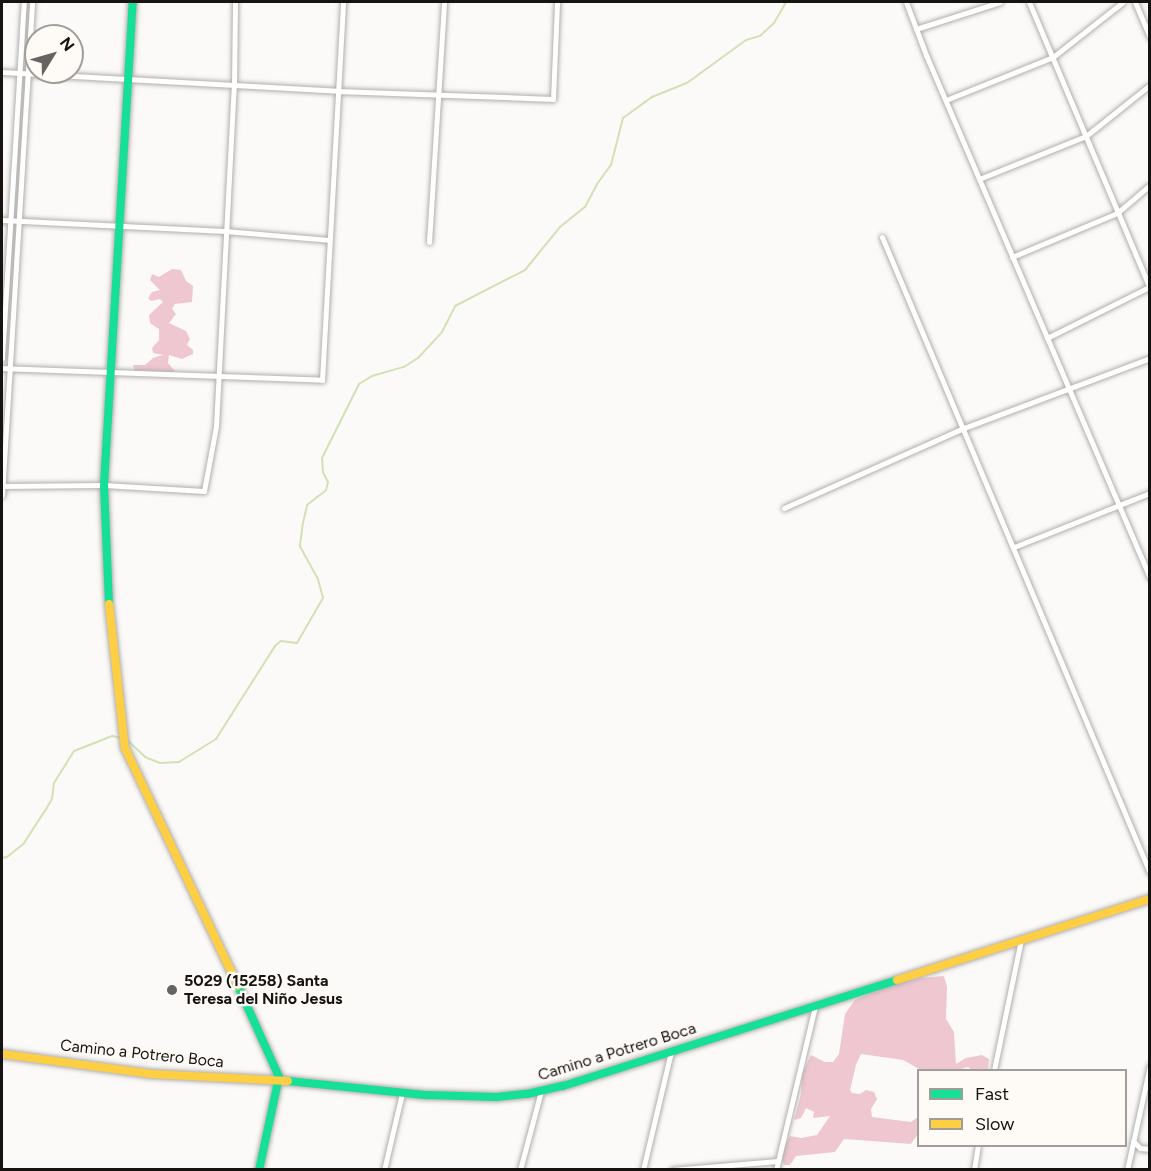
<!DOCTYPE html>
<meta charset="utf-8">
<style>
body{margin:0}
#map{position:relative;width:1151px;height:1171px;overflow:hidden;background:#fcfaf8;font-family:Figtree,sans-serif}
div>[style]{position:absolute}
[style*='--x']{left:calc(var(--x)*1px);top:calc(var(--y)*1px);width:calc(var(--w)*1px);rotate:calc(var(--a)*1deg)}
.forest>*{inset:0;background:#efc7d0}
.stream>*{height:2px;margin:-1px;padding:0 1px;transform-origin:1px;border-radius:1px;background:#d3e1b4}
.roads{filter:drop-shadow(0 0 2px #b1afad) drop-shadow(0 0 2px #b1afad)}
.street>*{height:5px;margin:-2.5px;padding:0 2.5px;transform-origin:2.5px;border-radius:2.5px;background:#fffefe}
.fast>*{height:8px;margin:-4px;padding:0 4px;transform-origin:4px;border-radius:4px;background:#16e098}
.slow>*{height:8px;margin:-4px;padding:0 4px;transform-origin:4px;border-radius:4px;background:#ffcf43}
.dots>*{width:16px;height:16px;translate:-50% -50%;box-sizing:border-box;border:3px solid #fefaf6;border-radius:50%}
span{translate:-50% -50%;white-space:nowrap;text-align:center;line-height:1.15;-webkit-text-stroke:4.5px #fefaf6;paint-order:stroke}
.poi-label{font-size:16px;color:#161311;font-weight:700}
.left{translate:0 -50%;text-align:left}
.street-label{font-size:16px;color:#161311}
.frame{position:absolute;inset:0;border:3px solid #161311;pointer-events:none}
.legend{position:absolute;left:917px;top:1069px;width:210px;height:78px;box-sizing:border-box;background:#fefaf6;border:2px solid #a19e9a;margin:0;padding:8px 10px;list-style:none;font-size:18px;color:#161311}
.legend li{display:flex;align-items:center;gap:12px;height:30px}
.legend b{width:30px;border:2px solid #a19e9a}
.north{position:absolute;left:24px;top:24px;width:60px;height:60px;box-sizing:border-box;background:#fefaf6;border:2px solid #a19e9a;border-radius:50%;rotate:53deg;font-size:16px;font-weight:700;line-height:24px;text-align:center;color:#161311}
.north::after{content:'';display:block;margin:auto;width:21px;height:27px;background:#666462;clip-path:polygon(50% 0,100% 100%,50% 72%,0 100%)}
</style>
<div id="map">
<div class="forest">
<div style="clip-path:polygon(172px 269px,181px 270px,186px 281px,193px 286px,192px 302px,175px 304px,172px 309px,176px 314px,169px 323px,186px 331px,190px 339px,187px 345px,193px 350px,193px 354px,182px 359px,169px 355px,168px 363px,175px 371px,171px 373px,135px 371px,133px 365px,145px 365px,153px 358px,163px 355px,153px 353px,152px 348px,159px 340px,159px 329px,150px 323px,149px 315px,163px 302px,160px 299px,151px 301px,148px 298px,152px 292px,160px 290px,150px 280px,152px 274px,159px 277px)"></div>
<div style="clip-path:polygon(944px 976px,947px 987px,946px 1019px,954px 1032px,956px 1064px,966px 1058px,982px 1055px,989px 1059px,988px 1070px,972px 1070px,968px 1067px,958px 1070px,921px 1070px,903px 1060px,861px 1054px,856px 1065px,850px 1090px,852px 1093px,860px 1094px,866px 1090px,874px 1092px,877px 1099px,871px 1109px,872px 1117px,911px 1122px,918px 1117px,918px 1134px,911px 1144px,844px 1139px,835px 1152px,796px 1156px,790px 1165px,784px 1165px,780px 1156px,790px 1136px,801px 1138px,817px 1135px,830px 1116px,813px 1118px,814px 1112px,806px 1108px,801px 1118px,794px 1120px,801px 1094px,802px 1074px,811px 1055px,825px 1062px,833px 1062px,839px 1054px,845px 1014px,855px 1000px,888px 986px,920px 978px)"></div>
</div>
<div class="stream">
<div style="--x:127;--y:740;--w:25;--a:43"></div>
<div style="--x:145;--y:757;--w:16;--a:22"></div>
<div style="--x:160;--y:763;--w:19;--a:-3"></div>
<div style="--x:179;--y:762;--w:44;--a:-31.9"></div>
<div style="--x:216;--y:739;--w:110;--a:-57.6"></div>
<div style="--x:275;--y:646;--w:8;--a:-40"></div>
<div style="--x:281;--y:641;--w:16;--a:7"></div>
<div style="--x:297;--y:643;--w:52;--a:-60"></div>
<div style="--x:323;--y:598;--w:20;--a:-105"></div>
<div style="--x:318;--y:579;--w:38;--a:-119"></div>
<div style="--x:300;--y:546;--w:23;--a:-83"></div>
<div style="--x:303;--y:523;--w:18;--a:-77"></div>
<div style="--x:307;--y:505;--w:24;--a:-38"></div>
<div style="--x:326;--y:490;--w:8;--a:-76"></div>
<div style="--x:328;--y:482;--w:11;--a:-117"></div>
<div style="--x:323;--y:472;--w:14;--a:-94"></div>
<div style="--x:322;--y:458;--w:83;--a:-63.4"></div>
<div style="--x:359;--y:384;--w:15;--a:-32"></div>
<div style="--x:372;--y:376;--w:33;--a:-16"></div>
<div style="--x:404;--y:367;--w:17;--a:-33"></div>
<div style="--x:418;--y:358;--w:35;--a:-47"></div>
<div style="--x:442;--y:332;--w:29;--a:-63"></div>
<div style="--x:455;--y:306;--w:79;--a:-27.2"></div>
<div style="--x:525;--y:270;--w:55;--a:-50.9"></div>
<div style="--x:560;--y:227;--w:32;--a:-39"></div>
<div style="--x:585;--y:207;--w:26;--a:-62"></div>
<div style="--x:597;--y:184;--w:24;--a:-54"></div>
<div style="--x:611;--y:165;--w:49;--a:-75.7"></div>
<div style="--x:623;--y:118;--w:36;--a:-36"></div>
<div style="--x:652;--y:97;--w:38;--a:-22"></div>
<div style="--x:687;--y:83;--w:73;--a:-36.1"></div>
<div style="--x:746;--y:40;--w:15;--a:-16"></div>
<div style="--x:760;--y:36;--w:19;--a:-43"></div>
<div style="--x:774;--y:23;--w:24;--a:-60"></div>
<div style="--x:2;--y:858;--w:5;--a:-11"></div>
<div style="--x:7;--y:857;--w:22;--a:-39"></div>
<div style="--x:24;--y:843;--w:38;--a:-57"></div>
<div style="--x:45;--y:811;--w:14;--a:-60"></div>
<div style="--x:52;--y:799;--w:16;--a:-83"></div>
<div style="--x:54;--y:783;--w:38;--a:-58"></div>
<div style="--x:74;--y:751;--w:41;--a:-21.5"></div>
<div style="--x:112;--y:736;--w:10;--a:11"></div>
</div>
<div class="roads">
<div class="street">
<div style="--x:906;--y:2;--w:57;--a:69.3"></div>
<div style="--x:926;--y:55;--w:569;--a:66.81"></div>
<div style="--x:1029;--y:2;--w:311;--a:67.1"></div>
<div style="--x:1135;--y:2;--w:38;--a:67"></div>
<div style="--x:916;--y:29;--w:88;--a:-17.8"></div>
<div style="--x:2;--y:72;--w:336;--a:3.2"></div>
<div style="--x:337;--y:91;--w:216;--a:2.1"></div>
<div style="--x:553;--y:99;--w:97;--a:-87.6"></div>
<div style="--x:946;--y:100;--w:115;--a:-21.9"></div>
<div style="--x:1053;--y:57;--w:89;--a:-38.2"></div>
<div style="--x:979;--y:179;--w:115;--a:-21.9"></div>
<div style="--x:1086;--y:136;--w:82;--a:-38.6"></div>
<div style="--x:2;--y:220;--w:223;--a:2.8"></div>
<div style="--x:225;--y:231;--w:104;--a:4.9"></div>
<div style="--x:882;--y:237;--w:690;--a:67.15"></div>
<div style="--x:429;--y:242;--w:240;--a:-86.4"></div>
<div style="--x:1012;--y:257;--w:114;--a:-22.7"></div>
<div style="--x:1117;--y:213;--w:43;--a:-40.3"></div>
<div style="--x:1047;--y:338;--w:114;--a:-26.6"></div>
<div style="--x:2;--y:358;--w:357;--a:-86.5"></div>
<div style="--x:2;--y:368;--w:320;--a:2.1"></div>
<div style="--x:322;--y:380;--w:379;--a:-86.8"></div>
<div style="--x:2;--y:486;--w:102;--a:-0.6"></div>
<div style="--x:104;--y:485;--w:100;--a:3.4"></div>
<div style="--x:204;--y:491;--w:66;--a:-79.5"></div>
<div style="--x:216;--y:426;--w:340;--a:-87"></div>
<div style="--x:234;--y:86;--w:84;--a:-89.3"></div>
<div style="--x:2;--y:495;--w:494;--a:-86.5"></div>
<div style="--x:784;--y:508;--w:197;--a:-24"></div>
<div style="--x:964;--y:428;--w:199;--a:-20.6"></div>
<div style="--x:1014;--y:547;--w:146;--a:-21.7"></div>
<div style="--x:994;--y:1070;--w:133;--a:-78.3"></div>
<div style="--x:1133;--y:1141;--w:10;--a:45"></div>
<div style="--x:1140;--y:1148;--w:10;--a:6"></div>
<div style="--x:384;--y:1170;--w:79;--a:-76.8"></div>
<div style="--x:520;--y:1170;--w:82;--a:-75.1"></div>
<div style="--x:643;--y:1170;--w:121;--a:-76.7"></div>
<div style="--x:672;--y:1170;--w:106;--a:-4.9"></div>
<div style="--x:776;--y:1170;--w:169;--a:-76.6"></div>
<div style="--x:974;--y:1170;--w:24;--a:-81"></div>
<div style="--x:1127;--y:1170;--w:107;--a:-77.6"></div>
</div>
<div class="fast">
<div style="--x:109;--y:604;--w:119;--a:-92.4"></div>
<div style="--x:104;--y:485;--w:484;--a:-86.6"></div>
<div style="--x:238;--y:986;--w:100;--a:65.7"></div>
<div style="--x:279;--y:1077;--w:95;--a:102.1"></div>
<div style="--x:288;--y:1081;--w:140;--a:5.8"></div>
<div style="--x:427;--y:1095;--w:69;--a:1.7"></div>
<div style="--x:496;--y:1097;--w:31;--a:-6"></div>
<div style="--x:527;--y:1094;--w:37;--a:-13"></div>
<div style="--x:563;--y:1086;--w:350;--a:-17.6"></div>
</div>
<div class="slow">
<div style="--x:109;--y:604;--w:145;--a:83.7"></div>
<div style="--x:125;--y:748;--w:263;--a:64.6"></div>
<div style="--x:897;--y:980;--w:266;--a:-17.8"></div>
<div style="--x:2;--y:1054;--w:151;--a:7.6"></div>
<div style="--x:152;--y:1074;--w:136;--a:2.9"></div>
</div>
</div>
<div class="dots">
<div style="left:172px;top:990px;background:#666462"></div>
</div>
<div class="poi-label">
<span class="left" style="left:184px;top:990px">5029 (15258) Santa<br>Teresa del Niño Jesus</span>
</div>
<div class="street-label">
<span style="left:617px;top:1052px;rotate:-17deg">Camino a Potrero Boca</span>
<span style="left:142px;top:1054px;rotate:6deg">Camino a Potrero Boca</span>
</div>
<div class="frame"></div>
<ul class="legend">
<li><b style="height:8px;background:#16e098"></b>Fast</li>
<li><b style="height:8px;background:#ffcf43"></b>Slow</li>
</ul>
<div class="north">N</div>
</div>
